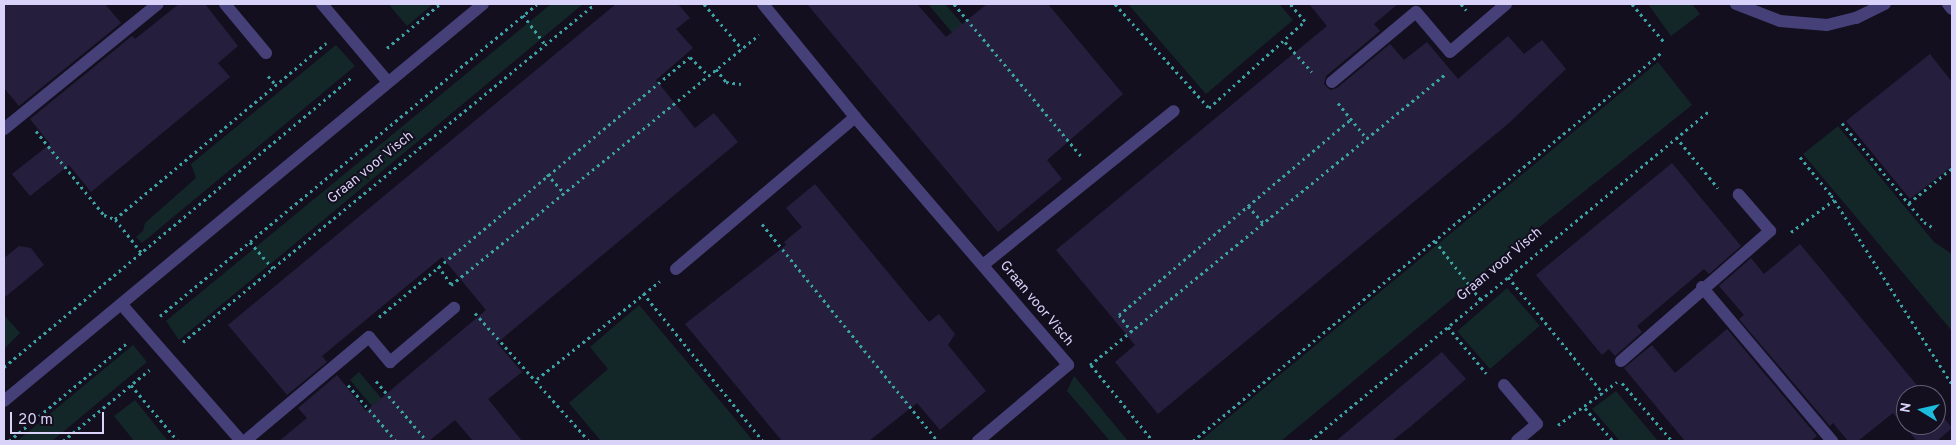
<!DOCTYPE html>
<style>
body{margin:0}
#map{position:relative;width:1956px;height:445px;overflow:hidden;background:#130f1f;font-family:Overpass,sans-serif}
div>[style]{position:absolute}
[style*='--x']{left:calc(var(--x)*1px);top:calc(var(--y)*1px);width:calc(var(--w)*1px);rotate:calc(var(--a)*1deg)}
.green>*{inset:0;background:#132728;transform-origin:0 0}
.building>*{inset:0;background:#261e3d}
.path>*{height:3px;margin-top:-1.5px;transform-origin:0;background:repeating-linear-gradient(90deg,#3ca3a4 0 2.5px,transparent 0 6.5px)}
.minor>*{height:12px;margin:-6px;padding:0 6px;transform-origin:6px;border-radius:6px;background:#464078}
span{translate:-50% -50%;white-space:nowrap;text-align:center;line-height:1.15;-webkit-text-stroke:4px #130f1f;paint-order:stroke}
.street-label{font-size:14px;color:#dad3f9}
.frame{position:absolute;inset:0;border:5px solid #dad3f9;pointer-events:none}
.north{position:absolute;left:1896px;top:385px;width:50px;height:50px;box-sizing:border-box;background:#130f1f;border:1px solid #635d76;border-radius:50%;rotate:279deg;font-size:14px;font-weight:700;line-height:20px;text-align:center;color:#dad3f9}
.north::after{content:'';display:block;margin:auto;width:18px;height:22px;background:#1cbcdc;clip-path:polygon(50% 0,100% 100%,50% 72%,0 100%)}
.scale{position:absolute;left:10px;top:412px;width:94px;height:22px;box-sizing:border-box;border:2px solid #dad3f9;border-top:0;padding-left:6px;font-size:15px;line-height:18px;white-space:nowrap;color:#dad3f9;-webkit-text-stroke:4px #130f1f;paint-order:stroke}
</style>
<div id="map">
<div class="green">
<div style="clip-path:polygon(392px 4px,433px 4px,407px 26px,390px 6px)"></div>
<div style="clip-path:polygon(551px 4px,583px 4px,179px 340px,166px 321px)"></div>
<div style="clip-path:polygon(928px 4px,945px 4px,976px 40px,966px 49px)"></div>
<div style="clip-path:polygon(1128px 4px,1279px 4px,1293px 20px,1206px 94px)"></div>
<div style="clip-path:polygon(1648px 4px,1692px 4px,1700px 14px,1671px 36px)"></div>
<div style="clip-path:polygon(336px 45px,355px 66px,142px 243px,136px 237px,143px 231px,145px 223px,196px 178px,191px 164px)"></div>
<div style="clip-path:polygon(1658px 62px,1692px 105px,1521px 242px,1281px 441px,1200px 441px)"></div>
<div style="clip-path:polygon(1838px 126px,1934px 242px,1952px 254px,1952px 331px,1803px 154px)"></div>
<div style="left:1507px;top:288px;width:50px;height:66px;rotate:49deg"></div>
<div style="clip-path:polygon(639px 305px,732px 415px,753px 441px,601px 441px,569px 403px,608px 369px,590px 347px)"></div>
<div style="clip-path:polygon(4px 315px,20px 333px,4px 349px)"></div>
<div style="clip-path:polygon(133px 345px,147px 362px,52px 441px,17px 441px)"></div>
<div style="clip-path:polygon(359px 372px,418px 441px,401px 441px,350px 380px)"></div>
<div style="clip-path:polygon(1074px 376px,1128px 441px,1110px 441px,1067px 391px)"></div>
<div style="clip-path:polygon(1616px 391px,1658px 441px,1620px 441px,1592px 409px)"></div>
<div style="clip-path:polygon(135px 400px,168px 441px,134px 441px,114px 416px)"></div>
</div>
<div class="building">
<div style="clip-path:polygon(4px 4px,105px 4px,121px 23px,19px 106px,4px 88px)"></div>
<div style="clip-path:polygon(179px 4px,205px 4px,238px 46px,218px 63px,230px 77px,91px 192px,69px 165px,30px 196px,12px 174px,50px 144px,30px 119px,132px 36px,135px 39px)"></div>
<div style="clip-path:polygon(616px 4px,678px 4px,690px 18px,676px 29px,693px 48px,656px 80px,695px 128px,714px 113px,738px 142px,497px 343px,522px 372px,488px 399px,522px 441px,473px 441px,455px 420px,429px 441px,279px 441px,307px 418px,298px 408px,337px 375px,366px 411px,486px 310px,442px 257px,322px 356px,327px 362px,287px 395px,228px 325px)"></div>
<div style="clip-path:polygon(807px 4px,917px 4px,946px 37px,987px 4px,1048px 4px,1123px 94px,1047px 160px,1062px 179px,998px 232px)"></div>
<div style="clip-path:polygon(1309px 4px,1398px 4px,1374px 24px,1380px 31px,1326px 76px,1324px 84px,1330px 90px,1337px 88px,1390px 44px,1404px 60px,1427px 42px,1458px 79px,1508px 36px,1524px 54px,1542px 40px,1566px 69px,1509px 123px,1158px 414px,1115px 362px,1135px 345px,1056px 250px,1327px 26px)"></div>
<div style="clip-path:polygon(1930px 54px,1952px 82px,1952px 166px,1910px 199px,1846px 121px)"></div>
<div style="clip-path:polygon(1672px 163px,1741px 246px,1709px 274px,1704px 269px,1637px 326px,1642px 332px,1615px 356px,1609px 349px,1602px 355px,1536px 275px)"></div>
<div style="clip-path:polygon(815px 184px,929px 322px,939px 314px,955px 334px,948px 345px,986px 391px,940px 430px,917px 403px,869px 441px,782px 441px,685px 324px,786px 245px,784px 242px,802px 227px,786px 208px)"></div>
<div style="clip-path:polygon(1800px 244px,1925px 395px,1906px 395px,1906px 425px,1936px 425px,1936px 408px,1952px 428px,1937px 441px,1917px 441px,1893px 413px,1858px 441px,1848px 441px,1833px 423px,1830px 426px,1739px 319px,1744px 315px,1719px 286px,1751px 258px,1764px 274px)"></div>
<div style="clip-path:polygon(19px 246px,31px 248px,44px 265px,4px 298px,4px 258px)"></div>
<div style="clip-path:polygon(1727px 329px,1817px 436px,1811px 441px,1685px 441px,1624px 368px,1652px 345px,1675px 373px)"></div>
<div style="clip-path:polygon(1442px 352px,1466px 379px,1410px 427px,1392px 441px,1336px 441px)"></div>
</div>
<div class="path">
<div style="--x:704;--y:4;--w:59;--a:49.8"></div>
<div style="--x:954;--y:4;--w:199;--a:50.1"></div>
<div style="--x:1115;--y:4;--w:140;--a:47.9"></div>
<div style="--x:1209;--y:108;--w:130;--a:-42.2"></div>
<div style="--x:1305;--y:21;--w:23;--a:-131"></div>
<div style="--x:1461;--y:4;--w:8;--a:50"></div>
<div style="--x:1632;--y:4;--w:51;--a:49.8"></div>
<div style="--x:523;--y:15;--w:36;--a:53"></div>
<div style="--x:1285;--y:42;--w:40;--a:48"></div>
<div style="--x:387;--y:48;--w:69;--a:-39.7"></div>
<div style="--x:716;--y:69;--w:16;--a:52"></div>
<div style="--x:726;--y:82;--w:15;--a:8"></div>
<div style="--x:268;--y:76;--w:12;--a:48"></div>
<div style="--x:1338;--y:103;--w:46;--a:51.1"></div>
<div style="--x:1842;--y:123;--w:129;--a:50.4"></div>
<div style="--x:1924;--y:222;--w:13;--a:32"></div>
<div style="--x:36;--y:131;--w:108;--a:51"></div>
<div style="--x:104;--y:215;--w:12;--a:20"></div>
<div style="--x:1676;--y:137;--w:66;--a:50.5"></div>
<div style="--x:1800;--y:157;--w:49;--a:50.8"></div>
<div style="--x:1831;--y:195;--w:224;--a:57.4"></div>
<div style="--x:547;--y:174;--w:25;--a:48"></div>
<div style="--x:1909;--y:203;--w:55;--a:-39.1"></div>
<div style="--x:1248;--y:206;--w:24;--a:48"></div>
<div style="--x:762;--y:224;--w:279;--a:51"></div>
<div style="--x:1791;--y:232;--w:54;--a:-36.7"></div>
<div style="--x:1435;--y:241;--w:75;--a:52.1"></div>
<div style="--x:250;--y:242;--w:35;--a:49"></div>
<div style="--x:141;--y:252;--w:42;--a:-128.2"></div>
<div style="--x:115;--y:219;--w:275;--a:-39.8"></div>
<div style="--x:438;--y:266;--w:24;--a:54"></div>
<div style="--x:1508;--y:277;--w:150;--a:50.7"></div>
<div style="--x:451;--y:285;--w:397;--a:-39.1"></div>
<div style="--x:643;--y:293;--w:191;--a:51"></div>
<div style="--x:475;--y:313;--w:171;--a:48.3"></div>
<div style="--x:160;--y:316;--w:489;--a:-39.6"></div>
<div style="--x:379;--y:317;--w:405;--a:-39.9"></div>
<div style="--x:690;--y:57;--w:25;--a:45"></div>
<div style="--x:1448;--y:327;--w:60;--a:50.4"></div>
<div style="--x:1132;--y:332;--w:21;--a:-127"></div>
<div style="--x:1119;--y:315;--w:304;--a:-40.2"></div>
<div style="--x:183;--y:342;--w:533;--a:-39.37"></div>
<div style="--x:1090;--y:365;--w:461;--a:-39.3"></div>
<div style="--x:1091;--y:365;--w:98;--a:50.8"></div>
<div style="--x:4;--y:367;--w:454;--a:-39.8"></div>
<div style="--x:537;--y:379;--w:157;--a:-38.5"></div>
<div style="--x:376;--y:381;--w:79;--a:49.6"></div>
<div style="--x:1622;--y:383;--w:77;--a:49.2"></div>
<div style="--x:131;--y:385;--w:73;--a:50"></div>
<div style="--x:348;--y:385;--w:74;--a:49.4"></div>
<div style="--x:1585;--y:408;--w:43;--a:49.7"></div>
<div style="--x:1558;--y:425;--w:73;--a:-36.1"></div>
<div style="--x:9;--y:441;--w:152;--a:-39.7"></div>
<div style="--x:63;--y:441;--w:112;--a:-39.5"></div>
<div style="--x:1193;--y:441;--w:608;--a:-39.66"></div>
<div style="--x:1310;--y:441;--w:518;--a:-39.59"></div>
</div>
<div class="minor">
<div style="--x:225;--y:4;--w:64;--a:50.1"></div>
<div style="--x:322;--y:4;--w:102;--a:49.8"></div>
<div style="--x:763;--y:4;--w:146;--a:50.8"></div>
<div style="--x:855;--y:117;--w:327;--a:49.3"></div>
<div style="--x:1068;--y:365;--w:118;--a:139.8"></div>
<div style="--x:1736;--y:4;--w:47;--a:21.1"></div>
<div style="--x:1780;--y:21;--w:47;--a:4.9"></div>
<div style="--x:1827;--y:25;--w:30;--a:-14"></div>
<div style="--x:1856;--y:18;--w:32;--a:-26"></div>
<div style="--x:1948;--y:4;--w:6;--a:51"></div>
<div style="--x:1332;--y:82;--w:109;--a:-39.8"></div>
<div style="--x:1416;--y:12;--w:52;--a:49.6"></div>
<div style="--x:1450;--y:52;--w:74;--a:-40.6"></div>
<div style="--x:4;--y:129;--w:198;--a:-39.1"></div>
<div style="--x:983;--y:265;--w:245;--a:-38.9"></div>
<div style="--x:676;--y:269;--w:235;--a:-40.3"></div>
<div style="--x:1702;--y:287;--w:202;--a:49.8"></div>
<div style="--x:122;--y:305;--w:181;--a:48.8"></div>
<div style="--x:1621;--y:361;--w:198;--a:-41.1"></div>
<div style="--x:1770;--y:231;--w:48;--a:-130.7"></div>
<div style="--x:1504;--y:385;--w:51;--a:49.8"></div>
<div style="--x:1537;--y:424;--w:26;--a:140"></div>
<div style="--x:4;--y:401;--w:622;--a:-39.65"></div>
<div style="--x:245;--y:441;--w:162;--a:-40"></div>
<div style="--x:369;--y:337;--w:33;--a:50"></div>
<div style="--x:390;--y:362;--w:84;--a:-40.2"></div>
</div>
<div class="street-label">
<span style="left:371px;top:168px;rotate:-39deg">Graan voor Visch</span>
<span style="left:1500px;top:265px;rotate:-40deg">Graan voor Visch</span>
<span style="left:1036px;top:304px;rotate:50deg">Graan voor Visch</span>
</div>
<div class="frame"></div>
<div class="north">N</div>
<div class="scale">20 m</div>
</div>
